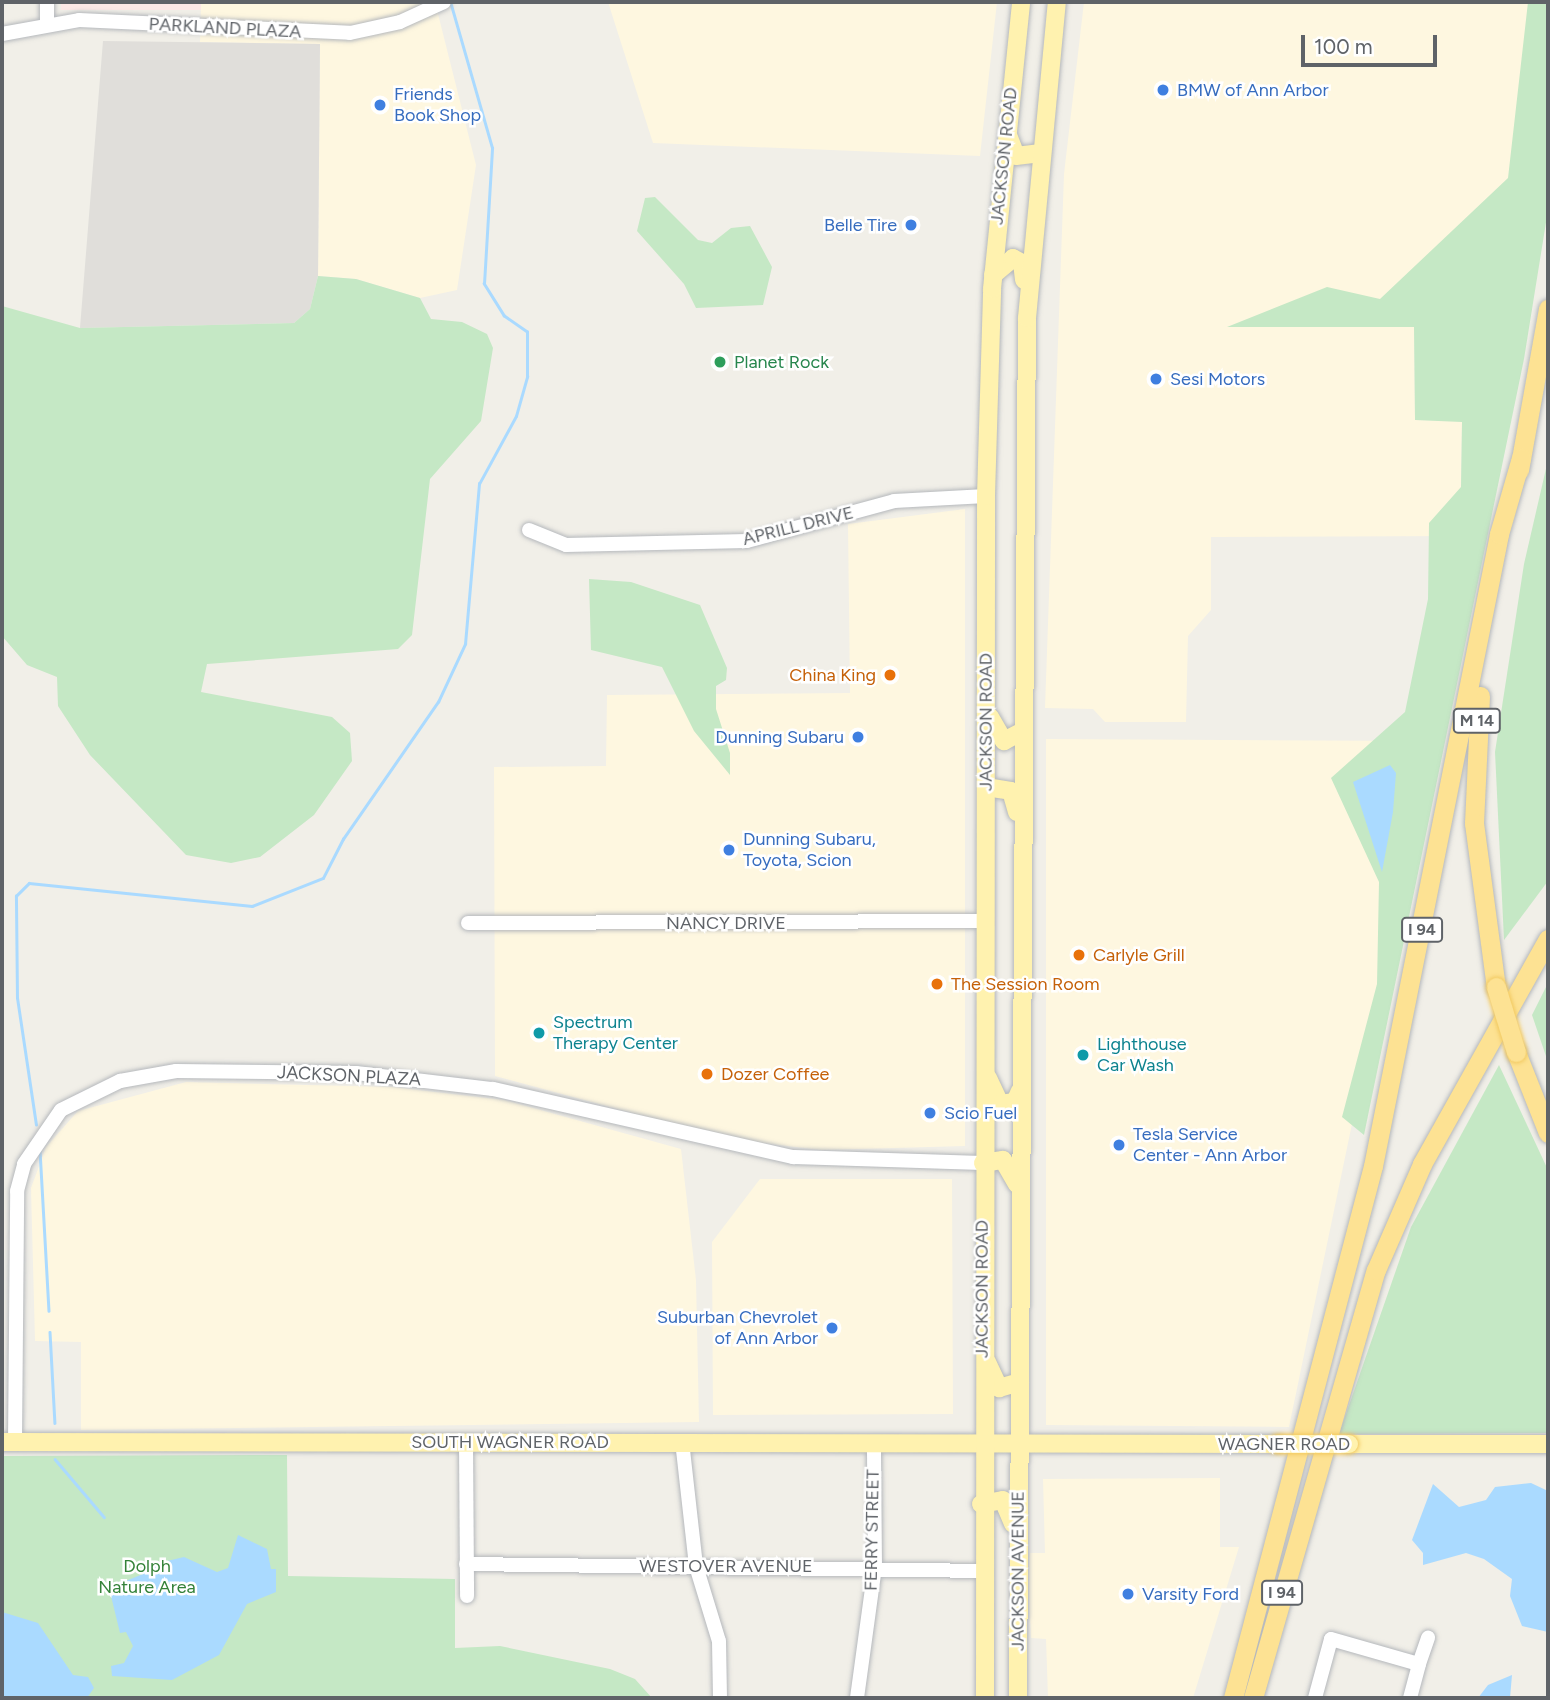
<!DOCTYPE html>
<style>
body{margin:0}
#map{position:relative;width:1550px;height:1700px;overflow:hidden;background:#f1efe8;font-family:Figtree,sans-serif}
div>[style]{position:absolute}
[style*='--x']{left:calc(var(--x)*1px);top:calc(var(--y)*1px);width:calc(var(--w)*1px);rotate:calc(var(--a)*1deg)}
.commercial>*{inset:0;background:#fef7e0}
.industrial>*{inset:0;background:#e0deda}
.medical>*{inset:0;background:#fce8e6;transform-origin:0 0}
.green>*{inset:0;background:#c5e8c5}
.water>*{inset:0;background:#aadaff}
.stream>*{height:2.5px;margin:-1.25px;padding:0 1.25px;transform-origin:1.25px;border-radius:1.25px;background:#aadaff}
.roads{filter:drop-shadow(0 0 2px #b5b8bc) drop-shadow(0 0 2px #b5b8bc)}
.minor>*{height:14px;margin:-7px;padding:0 7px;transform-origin:7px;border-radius:7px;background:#fff}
.major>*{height:18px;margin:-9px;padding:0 9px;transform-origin:9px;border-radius:9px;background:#fff2af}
.highway>*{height:19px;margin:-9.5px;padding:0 9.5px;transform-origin:9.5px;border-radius:9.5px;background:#fde293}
.bridges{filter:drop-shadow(0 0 2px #f2c960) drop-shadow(0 0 2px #f2c960)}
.major-bridge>*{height:18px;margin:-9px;padding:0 9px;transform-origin:9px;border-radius:9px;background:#fff2af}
.highway-bridge>*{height:19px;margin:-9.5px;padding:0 9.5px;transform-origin:9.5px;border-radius:9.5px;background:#fde293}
.dots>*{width:19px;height:19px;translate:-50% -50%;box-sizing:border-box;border:4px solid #fff;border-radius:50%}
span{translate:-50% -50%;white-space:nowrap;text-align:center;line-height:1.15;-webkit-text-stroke:5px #fff;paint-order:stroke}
.shield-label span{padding:2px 5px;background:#fff;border:2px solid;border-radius:5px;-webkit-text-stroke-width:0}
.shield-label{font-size:16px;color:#5f6368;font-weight:700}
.street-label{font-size:18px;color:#5f6368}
.shop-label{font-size:18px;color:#366cbe}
.left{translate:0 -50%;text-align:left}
.right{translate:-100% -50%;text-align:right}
.leisure-label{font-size:18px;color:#27864d}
.food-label{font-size:18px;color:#c56008}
.culture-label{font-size:18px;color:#0d838f}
.park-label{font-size:18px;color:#348238}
.frame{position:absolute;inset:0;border:4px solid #5f6368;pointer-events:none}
.scale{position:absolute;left:1301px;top:35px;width:136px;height:32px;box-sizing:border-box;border:4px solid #5f6368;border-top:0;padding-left:9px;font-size:21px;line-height:24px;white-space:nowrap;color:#5f6368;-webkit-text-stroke:5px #fff;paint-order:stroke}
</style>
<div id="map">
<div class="commercial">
<div style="clip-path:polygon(201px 2px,435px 2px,476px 165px,457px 290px,420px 298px,356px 279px,318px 276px,320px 44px,200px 42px)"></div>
<div style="clip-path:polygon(608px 2px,997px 2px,980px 156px,653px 143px)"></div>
<div style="clip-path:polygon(1084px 2px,1548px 2px,1548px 183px,1342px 326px,1414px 326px,1415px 420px,1462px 421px,1460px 536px,1211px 537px,1211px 610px,1188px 636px,1186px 722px,1105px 722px,1093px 709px,1045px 708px,1064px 174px)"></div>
<div style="clip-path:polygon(965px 509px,965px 1146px,821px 1150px,729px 1139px,495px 1076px,494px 767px,606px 766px,607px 695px,850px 693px,848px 524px)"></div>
<div style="clip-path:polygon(1046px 739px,1420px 741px,1358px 1095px,1289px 1427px,1046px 1425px)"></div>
<div style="clip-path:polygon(186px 1082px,392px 1087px,504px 1100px,681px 1149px,696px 1280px,699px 1422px,81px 1430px,81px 1342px,35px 1341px,31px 1188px,46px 1147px,78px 1111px)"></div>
<div style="clip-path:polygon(760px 1179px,952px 1179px,953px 1414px,713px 1415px,712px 1242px)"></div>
<div style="clip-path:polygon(1220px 1478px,1220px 1547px,1239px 1547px,1193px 1698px,1048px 1698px,1046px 1639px,1031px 1638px,1028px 1575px,1030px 1553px,1045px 1553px,1043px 1479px)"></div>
</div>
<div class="industrial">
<div style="clip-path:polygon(103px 41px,320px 44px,318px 276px,310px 309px,294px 323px,80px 328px)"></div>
</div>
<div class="medical">
<div style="left:61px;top:2px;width:140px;height:8px"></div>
</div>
<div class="green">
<div style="clip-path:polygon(1528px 2px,1548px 2px,1548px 210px,1524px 359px,1364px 1135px,1342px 1117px,1377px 984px,1379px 882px,1331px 778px,1405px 712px,1428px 599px,1429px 523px,1461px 487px,1462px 422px,1415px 420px,1414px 327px,1227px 327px,1327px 287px,1380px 299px,1508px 178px)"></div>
<div style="clip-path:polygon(655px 197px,698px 240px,712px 243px,731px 228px,750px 226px,772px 267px,763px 305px,696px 308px,684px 284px,637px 231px,645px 198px)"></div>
<div style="clip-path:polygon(318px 276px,356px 279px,420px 298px,431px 319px,462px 322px,487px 334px,493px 348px,481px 421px,430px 479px,412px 635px,398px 649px,207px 664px,201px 692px,332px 717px,350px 733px,352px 761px,314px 815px,260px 857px,231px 863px,186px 855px,90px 755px,58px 706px,57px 677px,27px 665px,2px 636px,2px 306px,80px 328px,294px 323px,310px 309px)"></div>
<div style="clip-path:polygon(1548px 460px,1548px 881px,1504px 940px,1495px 752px,1524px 564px)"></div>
<div style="clip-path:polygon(589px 579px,631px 582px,700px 605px,727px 668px,726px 680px,716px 686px,716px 709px,730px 753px,730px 775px,694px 731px,662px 667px,591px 650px)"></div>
<div style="clip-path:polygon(1548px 983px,1548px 1062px,1532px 1015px)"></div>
<div style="clip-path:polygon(1499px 1065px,1548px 1170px,1548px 1433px,1339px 1434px,1411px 1227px)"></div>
<div style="clip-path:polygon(287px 1455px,288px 1576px,455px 1579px,455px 1648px,500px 1646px,610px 1669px,635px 1679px,652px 1698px,2px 1698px,2px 1456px)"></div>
</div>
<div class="water">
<div style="clip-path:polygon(1390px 765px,1396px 773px,1393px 812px,1382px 872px,1353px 782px)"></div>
<div style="clip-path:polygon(1531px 1483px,1548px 1491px,1548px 1632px,1522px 1626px,1510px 1596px,1512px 1579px,1484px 1559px,1466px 1553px,1423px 1565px,1423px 1553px,1412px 1540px,1433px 1484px,1459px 1507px,1486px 1500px,1495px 1487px)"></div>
<div style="clip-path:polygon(238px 1535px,267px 1549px,271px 1569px,276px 1569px,276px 1592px,247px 1604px,219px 1655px,172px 1680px,112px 1676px,111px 1666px,124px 1663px,133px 1646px,126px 1632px,120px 1633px,111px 1596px,116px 1585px,143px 1574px,146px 1566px,184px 1557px,217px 1572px,228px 1568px)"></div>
<div style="clip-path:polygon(2px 1612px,38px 1623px,73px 1675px,88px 1677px,94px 1688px,87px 1698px,2px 1698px)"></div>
<div style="clip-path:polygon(1512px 1675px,1510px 1698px,1478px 1698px,1488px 1685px)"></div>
</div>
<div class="stream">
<div style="--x:36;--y:1125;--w:128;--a:-98.5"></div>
<div style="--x:17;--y:998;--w:102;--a:-90.6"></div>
<div style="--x:16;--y:896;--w:18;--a:-45"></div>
<div style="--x:29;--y:883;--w:224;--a:5.9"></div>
<div style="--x:252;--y:906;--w:76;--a:-21.5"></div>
<div style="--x:323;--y:878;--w:44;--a:-62.9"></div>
<div style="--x:343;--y:839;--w:167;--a:-55.3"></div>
<div style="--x:438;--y:702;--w:64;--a:-65"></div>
<div style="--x:465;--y:644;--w:161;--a:-85"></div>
<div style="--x:479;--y:484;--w:77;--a:-61.4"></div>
<div style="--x:516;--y:416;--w:41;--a:-74.2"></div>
<div style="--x:527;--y:377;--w:45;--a:-90"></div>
<div style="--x:527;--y:332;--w:28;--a:-145"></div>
<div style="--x:504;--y:316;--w:38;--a:-122"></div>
<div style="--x:484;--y:284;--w:136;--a:-86.6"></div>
<div style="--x:492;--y:148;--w:152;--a:-106"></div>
<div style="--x:40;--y:1150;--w:161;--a:86.8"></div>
<div style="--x:50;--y:1332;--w:91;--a:86.9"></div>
<div style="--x:55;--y:1459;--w:76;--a:49.8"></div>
</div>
<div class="roads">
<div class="minor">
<div style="--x:47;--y:2;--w:20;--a:90"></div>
<div style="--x:2;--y:34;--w:78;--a:-10.3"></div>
<div style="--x:79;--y:20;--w:271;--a:2.7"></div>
<div style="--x:350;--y:33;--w:51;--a:-12.4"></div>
<div style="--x:400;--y:22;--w:48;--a:-24.4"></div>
<div style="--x:529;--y:530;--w:40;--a:22"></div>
<div style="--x:566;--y:545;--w:181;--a:-1.3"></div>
<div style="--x:747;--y:541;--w:152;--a:-15.2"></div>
<div style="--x:894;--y:501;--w:92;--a:-3.1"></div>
<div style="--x:468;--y:923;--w:516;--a:-0.22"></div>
<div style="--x:682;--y:1441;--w:126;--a:83.6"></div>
<div style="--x:696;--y:1566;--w:78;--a:73"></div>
<div style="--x:719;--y:1641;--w:57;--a:89"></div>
<div style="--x:15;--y:1442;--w:251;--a:-89.5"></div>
<div style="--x:17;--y:1191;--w:28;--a:-75"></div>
<div style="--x:24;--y:1164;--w:65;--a:-55.6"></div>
<div style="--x:61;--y:1110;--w:66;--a:-26.2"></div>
<div style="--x:120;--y:1081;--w:57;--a:-10.1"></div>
<div style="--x:176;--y:1071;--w:180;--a:0.6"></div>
<div style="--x:356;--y:1073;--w:138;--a:6.7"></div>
<div style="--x:493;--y:1089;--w:308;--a:12.8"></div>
<div style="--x:793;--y:1157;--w:190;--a:1.8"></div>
<div style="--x:466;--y:1442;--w:154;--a:89.6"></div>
<div style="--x:466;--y:1564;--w:519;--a:0.77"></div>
<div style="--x:857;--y:1698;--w:132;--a:-82.2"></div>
<div style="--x:875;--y:1567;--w:123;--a:-90.5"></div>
<div style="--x:1315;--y:1698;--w:61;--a:-74.8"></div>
<div style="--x:1331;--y:1639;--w:91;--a:15.9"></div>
<div style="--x:1419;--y:1664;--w:28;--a:-71"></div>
<div style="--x:1410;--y:1698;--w:35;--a:-75"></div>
</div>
<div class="major">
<div style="--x:1008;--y:135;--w:22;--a:69"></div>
<div style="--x:1016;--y:156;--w:25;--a:-7"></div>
<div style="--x:993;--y:275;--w:26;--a:-40"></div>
<div style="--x:1013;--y:258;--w:10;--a:29"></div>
<div style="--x:1022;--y:263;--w:17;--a:83"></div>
<div style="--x:990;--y:717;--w:28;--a:60"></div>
<div style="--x:1004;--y:741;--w:19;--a:-28"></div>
<div style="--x:986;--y:787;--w:25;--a:9"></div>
<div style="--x:1011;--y:791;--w:22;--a:74"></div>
<div style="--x:988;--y:1078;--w:29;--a:65"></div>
<div style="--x:1000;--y:1104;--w:15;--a:-8"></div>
<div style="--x:1015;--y:1102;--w:12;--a:-66"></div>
<div style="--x:983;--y:1163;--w:20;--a:-9"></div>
<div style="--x:1003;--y:1160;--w:28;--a:60"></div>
<div style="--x:987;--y:1362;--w:29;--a:65"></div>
<div style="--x:999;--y:1388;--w:22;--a:-16"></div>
<div style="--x:2;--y:1442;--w:1276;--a:0.09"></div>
<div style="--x:1349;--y:1444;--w:199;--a:0"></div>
<div style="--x:981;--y:1504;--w:22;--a:-10"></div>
<div style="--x:1003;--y:1500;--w:26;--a:67"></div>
<div style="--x:985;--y:1698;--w:1202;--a:-89.95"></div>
<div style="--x:986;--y:496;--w:207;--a:-88.3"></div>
<div style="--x:992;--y:289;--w:288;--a:-84.2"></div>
<div style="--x:1018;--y:1698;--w:1380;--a:-89.63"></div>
<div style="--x:1027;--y:318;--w:317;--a:-84.6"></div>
</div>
<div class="highway">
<div style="--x:1519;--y:470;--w:164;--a:-79.8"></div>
<div style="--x:1480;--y:696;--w:127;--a:92.7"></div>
<div style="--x:1474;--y:823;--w:165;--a:82.4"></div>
<div style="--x:1516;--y:1052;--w:87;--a:68.4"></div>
<div style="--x:1233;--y:1698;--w:550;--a:-75.26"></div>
<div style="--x:1373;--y:1166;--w:644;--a:-78.72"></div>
<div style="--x:1499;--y:534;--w:79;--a:-73.9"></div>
<div style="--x:1253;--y:1698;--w:445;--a:-74"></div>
<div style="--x:1376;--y:1270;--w:116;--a:-66.5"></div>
<div style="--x:1422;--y:1164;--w:258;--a:-60.8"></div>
</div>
</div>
<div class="bridges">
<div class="major-bridge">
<div style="--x:1278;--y:1444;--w:71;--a:0"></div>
</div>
<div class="highway-bridge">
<div style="--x:1496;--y:987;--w:68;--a:72.9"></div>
</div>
</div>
<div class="dots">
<div style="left:1163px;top:90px;background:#3f7fe0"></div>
<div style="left:380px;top:105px;background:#3f7fe0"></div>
<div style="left:911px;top:225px;background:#3f7fe0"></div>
<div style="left:720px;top:362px;background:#2e9e5b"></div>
<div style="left:1156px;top:379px;background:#3f7fe0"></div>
<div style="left:890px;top:675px;background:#e8710a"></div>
<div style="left:858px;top:737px;background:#3f7fe0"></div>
<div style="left:729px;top:850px;background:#3f7fe0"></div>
<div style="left:1079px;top:955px;background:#e8710a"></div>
<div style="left:937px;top:984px;background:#e8710a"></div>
<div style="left:539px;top:1033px;background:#0f9aa8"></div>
<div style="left:1083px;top:1055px;background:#0f9aa8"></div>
<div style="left:707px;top:1074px;background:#e8710a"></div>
<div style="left:930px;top:1113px;background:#3f7fe0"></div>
<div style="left:1119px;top:1145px;background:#3f7fe0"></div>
<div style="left:832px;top:1328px;background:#3f7fe0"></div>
<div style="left:1128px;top:1594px;background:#3f7fe0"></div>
</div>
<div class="shield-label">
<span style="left:1477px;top:721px">M 14</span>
<span style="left:1422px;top:930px">I 94</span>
<span style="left:1282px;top:1593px">I 94</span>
</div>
<div class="street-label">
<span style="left:225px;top:28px;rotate:3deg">PARKLAND PLAZA</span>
<span style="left:1004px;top:156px;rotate:-84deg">JACKSON ROAD</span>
<span style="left:798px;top:526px;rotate:-14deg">APRILL DRIVE</span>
<span style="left:986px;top:722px;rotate:-90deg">JACKSON ROAD</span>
<span style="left:726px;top:923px">NANCY DRIVE</span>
<span style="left:349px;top:1076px;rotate:3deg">JACKSON PLAZA</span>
<span style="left:982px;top:1289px;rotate:-90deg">JACKSON ROAD</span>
<span style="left:510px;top:1442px">SOUTH WAGNER ROAD</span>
<span style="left:1284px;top:1444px">WAGNER ROAD</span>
<span style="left:872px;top:1530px;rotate:-89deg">FERRY STREET</span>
<span style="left:726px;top:1566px">WESTOVER AVENUE</span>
<span style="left:1018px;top:1571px;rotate:-90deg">JACKSON AVENUE</span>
</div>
<div class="shop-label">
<span class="left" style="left:1177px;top:90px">BMW of Ann Arbor</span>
<span class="left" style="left:394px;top:105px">Friends<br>Book Shop</span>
<span class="right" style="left:897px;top:225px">Belle Tire</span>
<span class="left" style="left:1170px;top:379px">Sesi Motors</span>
<span class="right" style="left:844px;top:737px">Dunning Subaru</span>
<span class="left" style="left:743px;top:850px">Dunning Subaru,<br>Toyota, Scion</span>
<span class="left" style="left:944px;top:1113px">Scio Fuel</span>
<span class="left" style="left:1133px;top:1145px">Tesla Service<br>Center - Ann Arbor</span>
<span class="right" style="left:818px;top:1328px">Suburban Chevrolet<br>of Ann Arbor</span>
<span class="left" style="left:1142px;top:1594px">Varsity Ford</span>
</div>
<div class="leisure-label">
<span class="left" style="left:734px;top:362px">Planet Rock</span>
</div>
<div class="food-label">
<span class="right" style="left:876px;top:675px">China King</span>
<span class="left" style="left:1093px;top:955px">Carlyle Grill</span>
<span class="left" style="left:951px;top:984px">The Session Room</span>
<span class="left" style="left:721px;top:1074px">Dozer Coffee</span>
</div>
<div class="culture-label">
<span class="left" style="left:553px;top:1033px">Spectrum<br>Therapy Center</span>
<span class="left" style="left:1097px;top:1055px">Lighthouse<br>Car Wash</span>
</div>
<div class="park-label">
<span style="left:147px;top:1577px">Dolph<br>Nature Area</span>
</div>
<div class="frame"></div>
<div class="scale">100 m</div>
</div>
